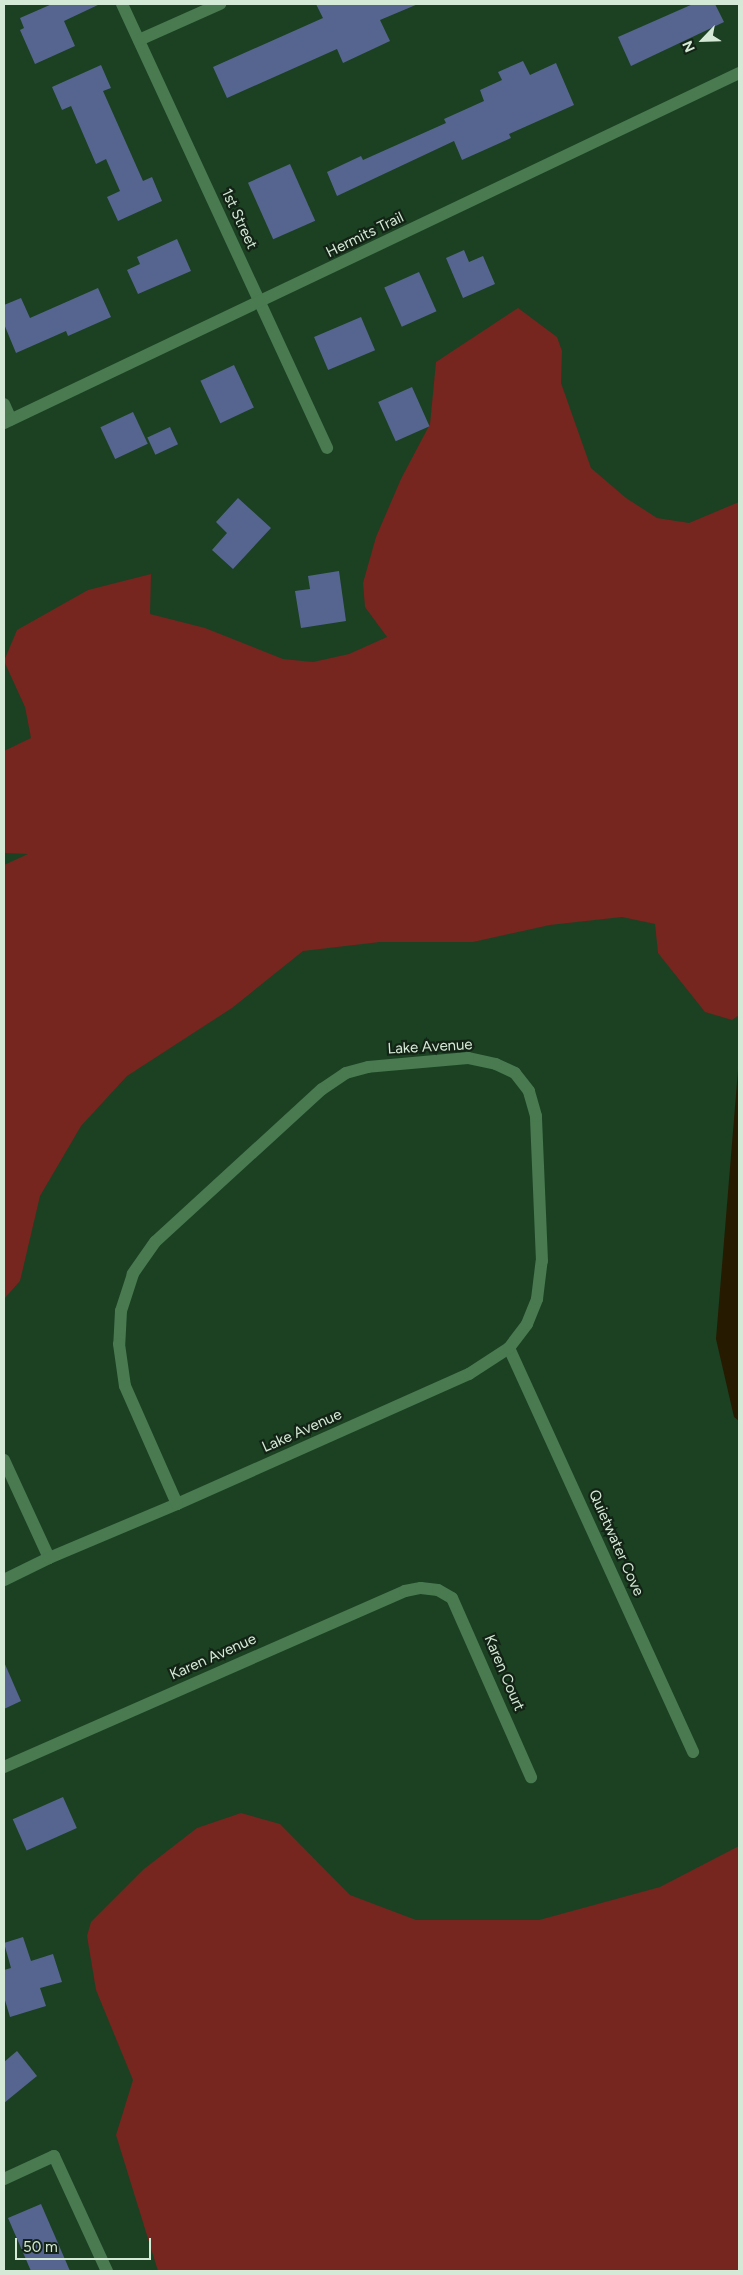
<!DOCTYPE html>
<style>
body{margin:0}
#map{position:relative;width:743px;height:2275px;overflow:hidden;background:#1b4122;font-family:Figtree,sans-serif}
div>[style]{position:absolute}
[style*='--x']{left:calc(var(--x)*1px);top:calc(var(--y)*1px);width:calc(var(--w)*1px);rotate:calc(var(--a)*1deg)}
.green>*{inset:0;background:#76251f}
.water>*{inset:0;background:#261a00}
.building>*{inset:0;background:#56658f;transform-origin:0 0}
.minor>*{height:12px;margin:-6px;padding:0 6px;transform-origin:6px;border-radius:6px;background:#497a50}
span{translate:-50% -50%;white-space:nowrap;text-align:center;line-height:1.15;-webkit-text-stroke:4.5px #132315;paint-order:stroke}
.street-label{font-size:15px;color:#d4e9d6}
.frame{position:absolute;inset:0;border:5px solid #d4e9d6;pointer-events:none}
.north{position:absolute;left:678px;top:15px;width:50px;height:50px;-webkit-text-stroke:4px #132315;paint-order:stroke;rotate:246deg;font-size:14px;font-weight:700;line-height:20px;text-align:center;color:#d4e9d6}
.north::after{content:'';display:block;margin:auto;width:18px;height:22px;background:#d4e9d6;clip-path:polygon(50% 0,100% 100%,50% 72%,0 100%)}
.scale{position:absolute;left:15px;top:2238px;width:136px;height:22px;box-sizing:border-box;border:2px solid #d4e9d6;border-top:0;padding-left:6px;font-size:15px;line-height:18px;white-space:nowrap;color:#d4e9d6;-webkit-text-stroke:4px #132315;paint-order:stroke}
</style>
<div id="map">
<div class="green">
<div style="clip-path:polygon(518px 308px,557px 337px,562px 351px,561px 383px,591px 468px,626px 498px,657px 518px,689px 523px,739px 502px,739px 1015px,732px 1020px,705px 1012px,658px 953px,655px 924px,622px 917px,550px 925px,473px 942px,380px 942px,303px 951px,232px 1008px,127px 1076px,81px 1126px,40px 1196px,20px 1281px,4px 1299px,4px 865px,28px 854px,4px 853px,4px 751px,31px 738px,25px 707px,4px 661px,17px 630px,88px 590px,151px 574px,150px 614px,205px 628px,283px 659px,313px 662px,349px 654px,387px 637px,365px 607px,363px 583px,376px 537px,401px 479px,430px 424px,436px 362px)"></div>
<div style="clip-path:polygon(241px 1813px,280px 1824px,350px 1895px,416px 1920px,539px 1920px,660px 1887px,739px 1846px,739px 2271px,158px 2271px,116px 2135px,133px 2080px,96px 1990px,87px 1936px,91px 1922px,144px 1869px,197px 1828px)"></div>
</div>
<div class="water">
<div style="clip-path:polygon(739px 1058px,739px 1421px,734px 1417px,716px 1339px)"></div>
</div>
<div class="building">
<div style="clip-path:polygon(52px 4px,100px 4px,64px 21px,75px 46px,35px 64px,20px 30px,24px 28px,20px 18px)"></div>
<div style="clip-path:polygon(316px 4px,418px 4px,380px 20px,390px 41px,343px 63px,337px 49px,227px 98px,213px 67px,323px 18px)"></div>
<div style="clip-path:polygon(693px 4px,715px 4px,724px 22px,631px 66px,618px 37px)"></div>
<div style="clip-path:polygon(523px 61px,530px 75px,556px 63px,574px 105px,509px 134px,511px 138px,462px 160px,454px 141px,337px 196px,327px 172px,361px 156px,363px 160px,446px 123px,444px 119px,484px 101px,480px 90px,502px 80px,498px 72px)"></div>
<div style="clip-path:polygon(101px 65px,111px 88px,103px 91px,143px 181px,152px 177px,162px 201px,118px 221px,107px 197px,120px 191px,106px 159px,96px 164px,71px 106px,62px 110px,52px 87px)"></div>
<div style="left:290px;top:164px;width:62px;height:46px;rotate:66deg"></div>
<div style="clip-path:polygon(177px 239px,191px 271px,138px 294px,127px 270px,140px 264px,137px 257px)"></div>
<div style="clip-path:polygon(464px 250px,469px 262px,483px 256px,495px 284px,463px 298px,446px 258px)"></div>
<div style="left:419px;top:272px;width:43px;height:38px;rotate:66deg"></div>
<div style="clip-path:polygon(98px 288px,111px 317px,68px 336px,66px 331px,16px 353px,4px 324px,4px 305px,21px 298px,30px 318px)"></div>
<div style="left:361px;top:317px;width:36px;height:51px;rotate:67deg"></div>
<div style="left:234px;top:365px;width:47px;height:37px;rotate:65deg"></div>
<div style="left:412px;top:387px;width:43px;height:37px;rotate:66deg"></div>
<div style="left:133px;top:412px;width:35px;height:36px;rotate:65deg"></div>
<div style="left:170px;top:427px;width:19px;height:25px;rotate:65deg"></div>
<div style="clip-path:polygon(238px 498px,271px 528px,233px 569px,212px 550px,227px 533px,216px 522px)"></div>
<div style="clip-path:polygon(339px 571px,346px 621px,301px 628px,295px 591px,310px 589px,308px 576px)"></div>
<div style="clip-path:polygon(4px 1662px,21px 1701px,4px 1709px)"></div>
<div style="left:63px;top:1797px;width:34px;height:55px;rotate:66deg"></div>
<div style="clip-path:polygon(23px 1937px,31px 1961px,53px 1954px,62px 1982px,40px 1988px,46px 2006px,10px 2017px,4px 1997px,4px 1970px,11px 1968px,4px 1943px)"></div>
<div style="clip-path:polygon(17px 2051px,37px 2076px,4px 2103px,4px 2062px)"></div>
<div style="clip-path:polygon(41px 2204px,70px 2271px,31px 2271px,8px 2218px)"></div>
</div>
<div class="minor">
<div style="--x:122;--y:4;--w:489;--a:65.2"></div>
<div style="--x:139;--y:40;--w:89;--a:-24"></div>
<div style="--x:4;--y:404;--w:17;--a:66"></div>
<div style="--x:4;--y:423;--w:814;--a:-25.46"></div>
<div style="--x:509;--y:1348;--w:444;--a:65.5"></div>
<div style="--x:4;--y:1460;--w:108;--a:65.3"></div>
<div style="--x:4;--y:1580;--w:50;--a:-26.1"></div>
<div style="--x:49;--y:1558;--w:139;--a:-22.9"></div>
<div style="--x:177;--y:1504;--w:320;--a:-24"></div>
<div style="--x:469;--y:1374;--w:48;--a:-33"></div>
<div style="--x:509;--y:1348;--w:30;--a:-53"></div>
<div style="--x:527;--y:1324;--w:27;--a:-68"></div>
<div style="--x:537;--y:1299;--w:38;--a:-83"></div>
<div style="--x:542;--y:1261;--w:145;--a:-92.4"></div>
<div style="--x:536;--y:1116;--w:26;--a:-106"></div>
<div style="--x:529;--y:1091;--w:23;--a:-128"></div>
<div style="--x:515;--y:1073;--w:21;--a:-155"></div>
<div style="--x:496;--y:1064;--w:29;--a:-168"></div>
<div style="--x:468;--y:1058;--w:100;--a:174.9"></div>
<div style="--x:368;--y:1067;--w:23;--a:165"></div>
<div style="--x:346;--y:1073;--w:29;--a:146"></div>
<div style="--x:322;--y:1089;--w:226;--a:137.5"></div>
<div style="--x:155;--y:1242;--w:39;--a:125"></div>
<div style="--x:133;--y:1274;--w:39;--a:108"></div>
<div style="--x:121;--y:1311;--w:33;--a:93"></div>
<div style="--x:119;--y:1344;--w:42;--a:81.9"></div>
<div style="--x:125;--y:1386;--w:129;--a:66.2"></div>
<div style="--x:4;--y:1767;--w:438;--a:-23.7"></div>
<div style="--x:405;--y:1591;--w:16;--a:-11"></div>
<div style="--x:421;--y:1588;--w:17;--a:7"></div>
<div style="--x:438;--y:1590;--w:16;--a:30"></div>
<div style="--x:452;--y:1598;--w:196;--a:66.2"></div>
<div style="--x:4;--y:2179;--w:55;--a:-24.7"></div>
<div style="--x:54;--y:2156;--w:127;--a:65.3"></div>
</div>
<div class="street-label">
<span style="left:239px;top:219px;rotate:65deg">1st Street</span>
<span style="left:365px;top:235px;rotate:-26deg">Hermits Trail</span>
<span style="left:430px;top:1047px;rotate:-3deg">Lake Avenue</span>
<span style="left:302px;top:1431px;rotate:-24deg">Lake Avenue</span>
<span style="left:616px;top:1543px;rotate:66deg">Quietwater Cove</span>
<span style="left:213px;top:1657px;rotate:-24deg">Karen Avenue</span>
<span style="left:504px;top:1673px;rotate:67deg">Karen Court</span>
</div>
<div class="frame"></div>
<div class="north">N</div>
<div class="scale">50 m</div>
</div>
